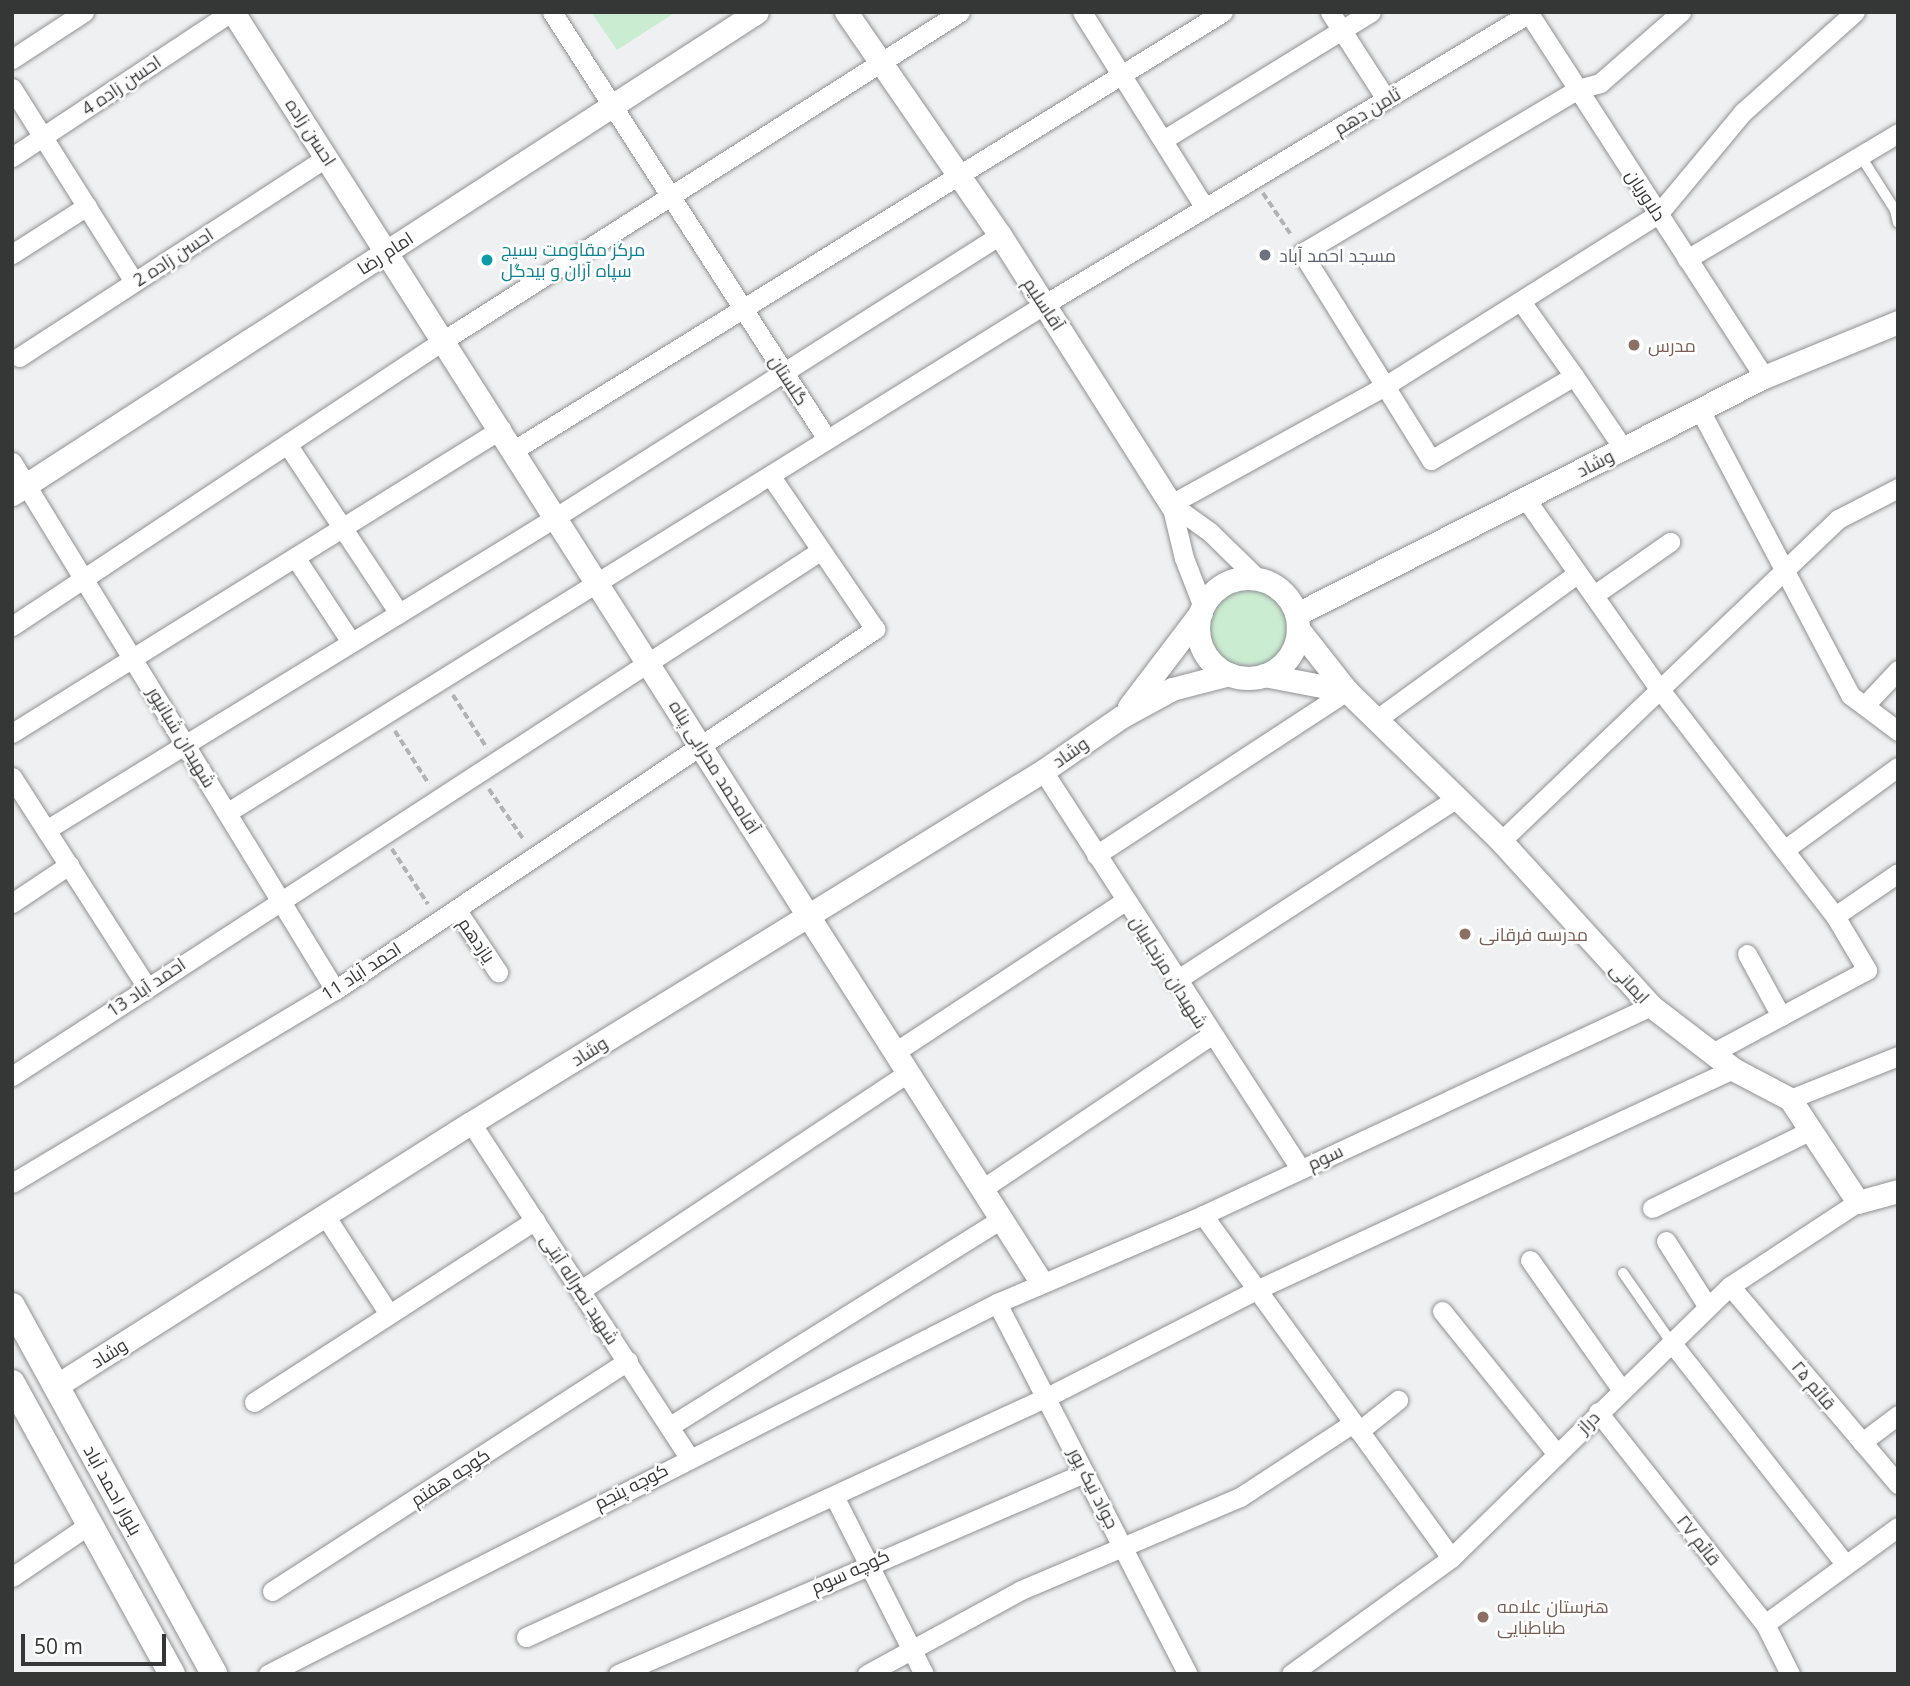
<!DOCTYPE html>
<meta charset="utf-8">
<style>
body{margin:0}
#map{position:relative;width:1910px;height:1686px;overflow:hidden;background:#eff0f1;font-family:"Open Sans",Cairo,sans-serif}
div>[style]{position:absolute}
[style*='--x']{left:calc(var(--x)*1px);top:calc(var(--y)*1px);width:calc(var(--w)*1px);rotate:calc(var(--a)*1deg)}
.green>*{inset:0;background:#caedd1}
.path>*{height:3.5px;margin-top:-1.75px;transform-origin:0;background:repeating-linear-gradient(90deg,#b1b2b3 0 7px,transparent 0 10.5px)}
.roads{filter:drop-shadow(0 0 2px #919193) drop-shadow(0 0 2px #919193)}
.service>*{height:10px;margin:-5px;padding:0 5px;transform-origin:5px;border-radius:5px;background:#fff}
.minor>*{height:19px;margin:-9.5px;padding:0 9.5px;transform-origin:9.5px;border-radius:9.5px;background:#fff}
.tertiary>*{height:23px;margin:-11.5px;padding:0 11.5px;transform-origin:11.5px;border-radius:11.5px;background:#fff}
.tertiary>.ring{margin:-11.5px;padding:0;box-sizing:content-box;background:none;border:23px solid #fff;border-radius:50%}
.secondary>*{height:26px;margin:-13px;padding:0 13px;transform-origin:13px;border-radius:13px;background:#fff}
.dots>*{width:19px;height:19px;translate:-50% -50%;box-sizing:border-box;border:4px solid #fff;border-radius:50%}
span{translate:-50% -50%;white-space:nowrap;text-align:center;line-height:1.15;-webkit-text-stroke:5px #fff;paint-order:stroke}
.street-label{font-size:18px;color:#353636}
.culture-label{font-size:18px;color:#0d838f}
.left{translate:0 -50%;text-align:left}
.worship-label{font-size:18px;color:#5b616d}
.education-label{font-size:18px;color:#785e54}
.frame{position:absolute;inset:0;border:14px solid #353636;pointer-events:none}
.scale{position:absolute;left:21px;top:1634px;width:145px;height:32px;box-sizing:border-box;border:4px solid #353636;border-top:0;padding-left:9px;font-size:21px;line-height:24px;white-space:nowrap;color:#353636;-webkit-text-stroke:5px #fff;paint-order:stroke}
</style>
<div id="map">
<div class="green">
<div style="clip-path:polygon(591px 12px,676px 12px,617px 50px)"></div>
<div style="clip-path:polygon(1252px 585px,1266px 588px,1284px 601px,1293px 634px,1276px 663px,1244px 672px,1230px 667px,1210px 646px,1203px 607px,1237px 587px)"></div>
</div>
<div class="path">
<div style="--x:1263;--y:193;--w:52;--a:56"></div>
<div style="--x:453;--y:695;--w:63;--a:57.3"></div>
<div style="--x:395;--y:731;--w:63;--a:57.3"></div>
<div style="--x:489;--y:789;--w:62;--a:55.5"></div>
<div style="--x:392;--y:849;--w:66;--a:56.8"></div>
</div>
<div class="roads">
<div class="service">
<div style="--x:1860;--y:155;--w:65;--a:57.5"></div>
<div style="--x:1895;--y:210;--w:13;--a:77"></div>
<div style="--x:1623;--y:1273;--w:84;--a:55.2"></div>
</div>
<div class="minor">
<div style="--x:552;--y:12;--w:508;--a:57.22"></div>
<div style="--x:1082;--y:12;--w:231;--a:57.9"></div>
<div style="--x:1330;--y:12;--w:103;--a:57.2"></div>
<div style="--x:1528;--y:12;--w:435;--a:57.1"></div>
<div style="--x:12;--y:59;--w:86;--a:-33.1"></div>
<div style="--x:12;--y:88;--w:229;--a:57.8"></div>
<div style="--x:1163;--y:140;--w:244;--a:-31.6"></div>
<div style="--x:12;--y:157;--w:263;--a:-33.5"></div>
<div style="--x:12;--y:254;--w:89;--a:-32.6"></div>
<div style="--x:1687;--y:259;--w:246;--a:-30.8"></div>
<div style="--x:1522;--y:303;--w:90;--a:54.5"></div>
<div style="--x:19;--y:357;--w:367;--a:-33"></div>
<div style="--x:1700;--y:410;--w:322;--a:62.2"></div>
<div style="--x:1850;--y:695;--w:60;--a:36.9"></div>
<div style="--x:287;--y:444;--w:203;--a:56.5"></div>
<div style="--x:1623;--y:448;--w:87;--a:-124.2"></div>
<div style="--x:1574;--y:376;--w:166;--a:149.6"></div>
<div style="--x:1431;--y:460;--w:244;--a:-121.9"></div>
<div style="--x:1302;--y:253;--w:321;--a:-30.7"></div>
<div style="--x:1578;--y:89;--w:23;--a:-15"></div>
<div style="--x:1600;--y:83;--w:108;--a:-41.2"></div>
<div style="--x:514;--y:450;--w:833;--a:-31.71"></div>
<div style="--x:12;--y:462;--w:619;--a:58.54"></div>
<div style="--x:1525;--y:498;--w:231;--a:54.9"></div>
<div style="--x:1658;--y:687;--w:289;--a:52.3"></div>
<div style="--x:1835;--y:916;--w:63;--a:59.3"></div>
<div style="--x:1867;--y:970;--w:176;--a:151.8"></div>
<div style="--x:1171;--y:504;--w:244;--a:-28.9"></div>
<div style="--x:1385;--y:386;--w:323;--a:-32.2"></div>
<div style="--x:1658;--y:214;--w:133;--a:-50.2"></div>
<div style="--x:1743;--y:112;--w:150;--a:-41.8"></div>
<div style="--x:1171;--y:504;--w:48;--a:35.7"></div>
<div style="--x:1210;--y:532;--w:67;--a:44.4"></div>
<div style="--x:1171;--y:504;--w:56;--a:76.5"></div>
<div style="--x:1184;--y:558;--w:53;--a:68.8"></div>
<div style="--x:295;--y:557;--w:102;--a:56.6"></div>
<div style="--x:1594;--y:595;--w:93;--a:-34.9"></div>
<div style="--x:12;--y:626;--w:518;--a:-33.51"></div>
<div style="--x:444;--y:340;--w:611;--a:-32.44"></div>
<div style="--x:1865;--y:705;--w:48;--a:-46.7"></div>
<div style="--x:1377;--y:719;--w:248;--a:-36"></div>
<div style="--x:12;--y:733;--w:576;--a:-31.87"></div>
<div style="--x:1043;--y:771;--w:474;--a:57.1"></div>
<div style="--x:12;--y:777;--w:250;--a:57.3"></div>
<div style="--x:228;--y:812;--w:962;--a:-31.87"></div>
<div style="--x:1045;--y:304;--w:567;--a:-31"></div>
<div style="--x:46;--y:830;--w:598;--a:-31.54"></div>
<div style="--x:556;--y:517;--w:526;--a:-32.42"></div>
<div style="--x:1501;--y:841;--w:466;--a:-43.7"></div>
<div style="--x:1838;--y:519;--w:68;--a:-27.3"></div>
<div style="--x:1784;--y:850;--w:141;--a:-36.1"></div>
<div style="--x:1096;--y:855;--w:300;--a:-33.2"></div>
<div style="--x:12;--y:903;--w:69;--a:-33.7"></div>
<div style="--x:456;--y:909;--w:76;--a:56.3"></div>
<div style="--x:1835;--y:916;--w:76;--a:-34.3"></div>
<div style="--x:1747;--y:954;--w:71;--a:61.3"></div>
<div style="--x:1175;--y:981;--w:336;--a:-33"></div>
<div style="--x:895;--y:1052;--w:275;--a:-33.3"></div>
<div style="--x:12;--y:1076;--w:964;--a:-33.01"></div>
<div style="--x:1790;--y:1099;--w:116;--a:-21.7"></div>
<div style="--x:471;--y:1123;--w:397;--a:56.9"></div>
<div style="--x:12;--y:1183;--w:376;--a:-30.9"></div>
<div style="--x:335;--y:990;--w:650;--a:-33.76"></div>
<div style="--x:875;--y:629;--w:186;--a:-124.3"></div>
<div style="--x:982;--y:1189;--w:275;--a:-33.9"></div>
<div style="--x:1652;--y:1208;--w:177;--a:-26.1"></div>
<div style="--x:1203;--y:1215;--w:423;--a:54.1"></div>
<div style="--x:326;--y:1217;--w:116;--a:57"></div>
<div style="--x:1666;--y:1241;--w:78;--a:57.5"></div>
<div style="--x:1530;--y:1260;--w:158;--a:54.8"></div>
<div style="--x:1730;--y:1286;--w:260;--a:49.7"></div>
<div style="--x:581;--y:1290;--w:394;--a:-33.6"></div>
<div style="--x:997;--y:1303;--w:417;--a:62.8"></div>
<div style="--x:1442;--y:1311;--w:184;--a:51.2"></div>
<div style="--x:1671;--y:1342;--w:283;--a:51.9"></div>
<div style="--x:254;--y:1402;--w:335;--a:-32.9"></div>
<div style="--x:1598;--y:1412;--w:270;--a:51.8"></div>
<div style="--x:1765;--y:1624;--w:56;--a:63.4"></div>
<div style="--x:670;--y:1426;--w:390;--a:-32"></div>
<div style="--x:1359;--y:1431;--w:50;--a:-38.5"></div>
<div style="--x:1862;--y:1442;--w:45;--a:-36.9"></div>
<div style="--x:834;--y:1496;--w:199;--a:63.2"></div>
<div style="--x:12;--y:1577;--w:94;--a:-34.2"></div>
<div style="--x:272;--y:1591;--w:424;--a:-32.9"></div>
<div style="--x:1765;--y:1624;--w:165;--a:-36.1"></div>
<div style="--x:526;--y:1637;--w:576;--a:-24.74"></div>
<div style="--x:1049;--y:1396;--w:233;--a:-27.1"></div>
<div style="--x:1256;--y:1290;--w:526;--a:-24.86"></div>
<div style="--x:268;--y:1674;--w:818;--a:-26.97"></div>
<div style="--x:997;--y:1303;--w:224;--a:-23.1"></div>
<div style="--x:1203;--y:1215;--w:494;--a:-25"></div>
<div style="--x:618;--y:1674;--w:508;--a:-23.33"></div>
<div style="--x:867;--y:1674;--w:175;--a:-28.6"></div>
<div style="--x:1021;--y:1590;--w:238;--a:-23"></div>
<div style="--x:1240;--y:1497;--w:135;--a:-33.2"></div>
<div style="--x:1291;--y:1674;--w:198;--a:-35.9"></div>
<div style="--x:1451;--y:1558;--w:390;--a:-44.3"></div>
<div style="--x:1730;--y:1286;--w:153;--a:-33.3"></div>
</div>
<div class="tertiary">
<div style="--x:233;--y:12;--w:1505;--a:57.53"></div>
<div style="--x:846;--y:12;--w:271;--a:55.4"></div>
<div style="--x:1000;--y:235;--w:319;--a:57.6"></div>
<div style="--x:12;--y:494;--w:887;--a:-32.9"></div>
<div class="ring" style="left:1198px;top:578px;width:77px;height:77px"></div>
<div style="--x:1297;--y:614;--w:524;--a:-26.91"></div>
<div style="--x:1764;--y:377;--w:145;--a:-22.3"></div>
<div style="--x:1264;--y:675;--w:85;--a:10.9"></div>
<div style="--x:1347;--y:691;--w:79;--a:-128.3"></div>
<div style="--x:1347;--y:691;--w:215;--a:44.2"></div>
<div style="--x:1501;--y:841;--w:223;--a:47.7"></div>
<div style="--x:1651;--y:1006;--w:103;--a:37.5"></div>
<div style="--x:1733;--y:1069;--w:64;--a:27.8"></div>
<div style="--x:1790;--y:1099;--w:123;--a:56.6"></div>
<div style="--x:1858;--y:1202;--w:41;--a:-15.4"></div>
<div style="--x:1129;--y:707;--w:119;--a:-52.8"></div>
<div style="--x:56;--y:1386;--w:491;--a:-32.4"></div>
<div style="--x:471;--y:1123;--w:672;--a:-31.61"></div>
<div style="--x:1043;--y:771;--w:95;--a:-34.7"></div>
<div style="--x:1121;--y:717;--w:58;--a:-28.8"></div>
<div style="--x:1172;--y:689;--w:59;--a:-14.7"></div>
</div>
<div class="secondary">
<div style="--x:12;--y:1306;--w:420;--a:61.2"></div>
<div style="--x:12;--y:1383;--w:332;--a:61.2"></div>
</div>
</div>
<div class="dots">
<div style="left:1265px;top:255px;background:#6b7280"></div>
<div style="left:487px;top:260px;background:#0f9aa8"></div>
<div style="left:1634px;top:345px;background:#8d6e63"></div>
<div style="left:1465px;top:934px;background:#8d6e63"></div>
<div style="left:1483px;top:1617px;background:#8d6e63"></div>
</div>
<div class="street-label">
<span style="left:121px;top:85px;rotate:-34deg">احسن زاده 4</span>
<span style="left:1367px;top:111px;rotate:-31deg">ثامن دهم</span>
<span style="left:311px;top:132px;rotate:57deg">احسن زاده</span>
<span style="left:1646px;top:195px;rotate:57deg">دلاوریان</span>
<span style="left:385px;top:253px;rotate:-33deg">امام رضا</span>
<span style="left:173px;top:257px;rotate:-33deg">احسن زاده 2</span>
<span style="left:1044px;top:304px;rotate:57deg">آقاسلیم</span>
<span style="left:789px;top:380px;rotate:57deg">گلستان</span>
<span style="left:1595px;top:463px;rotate:-27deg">وشاد</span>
<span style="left:182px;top:737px;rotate:59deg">شهیدان شبانپور</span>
<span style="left:1070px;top:752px;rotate:-35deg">وشاد</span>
<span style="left:715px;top:767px;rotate:58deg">آقامحمد محرابی پناه</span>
<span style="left:477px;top:940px;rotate:56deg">یازدهم</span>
<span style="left:361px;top:971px;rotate:-33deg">احمد آباد 11</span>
<span style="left:1169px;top:972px;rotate:58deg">شهیدان مرنجابیان</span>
<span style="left:1630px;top:983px;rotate:47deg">ایمانی</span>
<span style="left:146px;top:987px;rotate:-34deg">احمد آباد 13</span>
<span style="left:589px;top:1051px;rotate:-32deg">وشاد</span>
<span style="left:1325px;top:1157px;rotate:-25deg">سوم</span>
<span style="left:580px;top:1289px;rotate:57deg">شهید نصراله آیتی</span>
<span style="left:109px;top:1353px;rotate:-32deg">وشاد</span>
<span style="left:1814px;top:1385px;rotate:50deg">قائم ۲۵</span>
<span style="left:1588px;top:1422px;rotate:-45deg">دراز</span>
<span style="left:450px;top:1477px;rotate:-33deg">کوچه هفتم</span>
<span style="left:631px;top:1486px;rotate:-27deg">کوچه پنجم</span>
<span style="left:1094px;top:1488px;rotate:63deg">جواد نیک پور</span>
<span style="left:113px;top:1490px;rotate:61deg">بلوار احمد آباد</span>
<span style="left:1699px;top:1540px;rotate:52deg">قائم ۲۷</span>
<span style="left:850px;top:1571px;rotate:-24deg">کوچه سوم</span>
</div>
<div class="culture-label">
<span class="left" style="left:501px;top:260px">مرکز مقاومت بسیج<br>سپاه آران و بیدگل</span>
</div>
<div class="worship-label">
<span class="left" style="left:1279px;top:255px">مسجد احمد آباد</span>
</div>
<div class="education-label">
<span class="left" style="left:1648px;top:345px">مدرس</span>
<span class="left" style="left:1479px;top:934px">مدرسه فرقانی</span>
<span class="left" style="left:1497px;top:1617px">هنرستان علامه<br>طباطبایی</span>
</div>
<div class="frame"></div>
<div class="scale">50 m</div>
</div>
